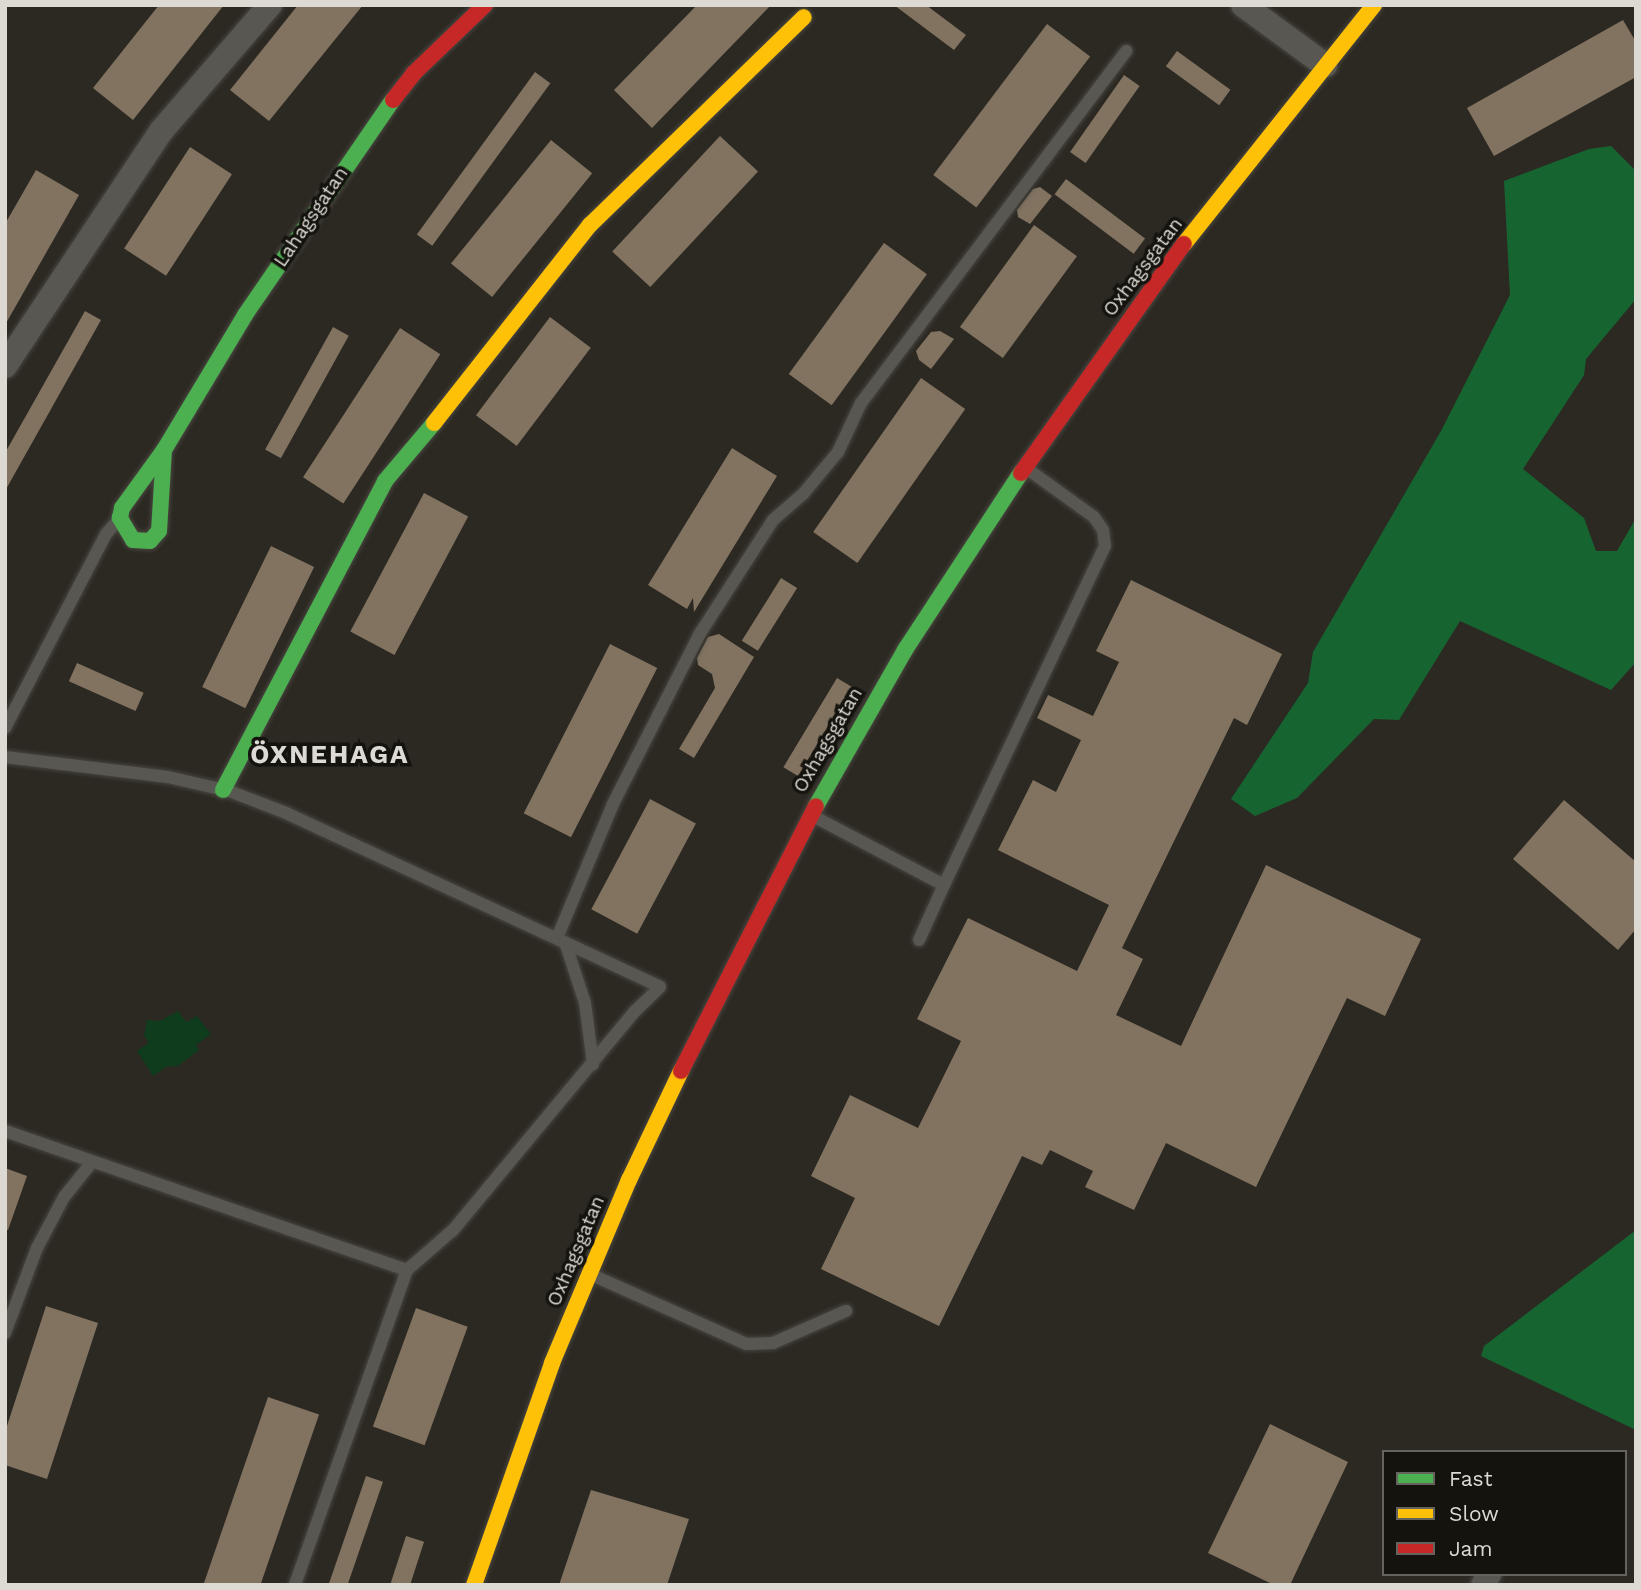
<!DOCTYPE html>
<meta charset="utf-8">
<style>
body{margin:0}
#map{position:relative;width:1641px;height:1590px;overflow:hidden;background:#2c2922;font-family:"Work Sans",sans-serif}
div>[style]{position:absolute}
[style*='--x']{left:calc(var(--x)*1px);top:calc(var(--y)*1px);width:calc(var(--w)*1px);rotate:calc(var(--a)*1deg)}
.green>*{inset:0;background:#0f3c1d}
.forest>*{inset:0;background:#166531}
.building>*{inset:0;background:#827361;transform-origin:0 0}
.roads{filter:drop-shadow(0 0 2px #484540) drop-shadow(0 0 2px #484540)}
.lane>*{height:12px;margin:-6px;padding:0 6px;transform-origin:6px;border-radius:6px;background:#585752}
.street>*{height:24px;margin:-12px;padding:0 12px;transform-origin:12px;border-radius:12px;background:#585752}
.fast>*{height:16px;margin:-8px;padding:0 8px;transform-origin:8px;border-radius:8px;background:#4caf50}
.slow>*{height:16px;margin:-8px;padding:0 8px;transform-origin:8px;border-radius:8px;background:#ffc107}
.jam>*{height:16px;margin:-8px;padding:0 8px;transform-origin:8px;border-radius:8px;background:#c62828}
span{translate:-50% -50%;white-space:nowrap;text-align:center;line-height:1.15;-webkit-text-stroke:7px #15130e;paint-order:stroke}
.street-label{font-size:19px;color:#dddad3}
.district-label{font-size:26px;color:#dddad3;font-weight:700;letter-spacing:2px}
.frame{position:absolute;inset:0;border:7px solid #dddad3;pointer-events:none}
.legend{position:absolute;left:1382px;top:1450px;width:245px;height:126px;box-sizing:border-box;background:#15130e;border:2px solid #65635d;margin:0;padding:9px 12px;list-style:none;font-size:21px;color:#dddad3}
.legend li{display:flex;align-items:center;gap:14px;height:35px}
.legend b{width:35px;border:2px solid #65635d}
</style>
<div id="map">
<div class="green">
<div style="clip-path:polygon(178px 1011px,186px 1022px,197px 1016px,211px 1034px,196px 1045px,199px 1050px,178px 1066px,166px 1067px,153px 1076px,137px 1051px,149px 1043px,144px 1035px,147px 1020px,160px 1021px)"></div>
</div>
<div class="forest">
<div style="clip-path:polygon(1611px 146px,1636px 171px,1636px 299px,1586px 359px,1584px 375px,1523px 469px,1584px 518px,1596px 551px,1617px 551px,1636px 518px,1636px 662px,1611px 690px,1460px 621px,1399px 720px,1374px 719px,1297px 798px,1255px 816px,1231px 799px,1308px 683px,1313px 652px,1441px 431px,1510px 295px,1504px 181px,1589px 149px)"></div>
<div style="clip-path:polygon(1636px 1230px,1636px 1430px,1481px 1356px,1484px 1346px)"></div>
</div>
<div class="building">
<div style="clip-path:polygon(159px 5px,224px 5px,133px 120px,93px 88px)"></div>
<div style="clip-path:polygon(298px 5px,363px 5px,269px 121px,230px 90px)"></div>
<div style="clip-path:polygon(697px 5px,771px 5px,652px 128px,614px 90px)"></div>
<div style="clip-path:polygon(894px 5px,926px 5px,966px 35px,954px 50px)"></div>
<div style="clip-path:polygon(1623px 20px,1636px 42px,1636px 77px,1494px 156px,1467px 108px)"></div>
<div style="left:1047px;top:24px;width:54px;height:189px;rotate:37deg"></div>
<div style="left:1177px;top:51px;width:66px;height:19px;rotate:36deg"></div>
<div style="left:535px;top:72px;width:19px;height:201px;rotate:36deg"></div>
<div style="left:1124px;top:75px;width:19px;height:94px;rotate:35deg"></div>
<div style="left:720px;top:136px;width:52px;height:158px;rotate:43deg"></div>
<div style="left:551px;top:140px;width:53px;height:159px;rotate:39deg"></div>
<div style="left:190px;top:147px;width:50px;height:121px;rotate:33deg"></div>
<div style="clip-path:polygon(36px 170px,79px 195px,5px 325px,5px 224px)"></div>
<div style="left:1066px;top:179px;width:99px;height:19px;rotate:37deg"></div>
<div style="clip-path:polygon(1040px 187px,1052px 196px,1030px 224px,1018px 217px,1017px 210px,1033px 189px)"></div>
<div style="left:1034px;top:225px;width:53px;height:126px;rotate:36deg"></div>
<div style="left:884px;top:243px;width:53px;height:162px;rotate:36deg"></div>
<div style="clip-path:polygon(85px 311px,101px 320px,5px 491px,5px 453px)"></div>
<div style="left:550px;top:317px;width:51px;height:123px;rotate:37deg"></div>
<div style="left:333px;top:327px;width:18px;height:140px;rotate:29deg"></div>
<div style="left:400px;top:328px;width:48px;height:178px;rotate:33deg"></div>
<div style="clip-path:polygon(940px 331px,954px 339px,931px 369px,919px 360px,916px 351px,931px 332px)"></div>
<div style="left:921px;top:378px;width:54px;height:188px;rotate:35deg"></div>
<div style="clip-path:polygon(732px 448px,777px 476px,694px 612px,693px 598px,687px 609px,648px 585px)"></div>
<div style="left:424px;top:493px;width:50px;height:157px;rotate:28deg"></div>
<div style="left:271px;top:546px;width:48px;height:157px;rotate:26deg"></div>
<div style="left:781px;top:578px;width:19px;height:74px;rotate:32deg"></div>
<div style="clip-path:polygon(1131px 580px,1282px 654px,1247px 725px,1234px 718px,1122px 948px,1143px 959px,1116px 1015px,1181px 1046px,1266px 865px,1421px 939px,1385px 1016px,1347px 998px,1256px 1187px,1166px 1143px,1134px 1210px,1085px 1187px,1093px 1171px,1050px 1150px,1042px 1165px,1022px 1156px,939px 1326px,821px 1269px,855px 1198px,811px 1176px,850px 1095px,918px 1128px,961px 1041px,917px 1019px,968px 918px,1077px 971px,1109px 905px,998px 850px,1033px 780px,1056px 792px,1081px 740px,1037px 718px,1048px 695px,1093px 716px,1119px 662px,1096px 651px)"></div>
<div style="clip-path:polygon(719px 634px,754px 657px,694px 758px,679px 749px,715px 688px,712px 674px,698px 665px,697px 658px,708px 637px)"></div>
<div style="left:610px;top:644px;width:53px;height:190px;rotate:27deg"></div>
<div style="left:77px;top:663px;width:73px;height:20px;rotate:24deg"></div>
<div style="left:837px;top:678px;width:17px;height:104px;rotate:31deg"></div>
<div style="left:650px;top:799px;width:52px;height:125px;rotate:28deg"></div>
<div style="clip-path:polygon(1564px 800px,1636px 862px,1636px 929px,1618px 950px,1513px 859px)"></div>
<div style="clip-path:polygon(5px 1168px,27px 1176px,8px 1230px,5px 1229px)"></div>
<div style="clip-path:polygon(46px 1306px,98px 1323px,47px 1479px,5px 1465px,5px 1432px)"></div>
<div style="left:416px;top:1308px;width:55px;height:126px;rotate:20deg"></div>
<div style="left:268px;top:1397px;width:54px;height:199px;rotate:19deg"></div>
<div style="clip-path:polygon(1270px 1424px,1348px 1462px,1290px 1585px,1274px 1585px,1208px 1553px)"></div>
<div style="left:366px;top:1476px;width:18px;height:115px;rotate:19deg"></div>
<div style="clip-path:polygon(591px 1490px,689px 1519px,667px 1585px,559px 1585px)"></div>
<div style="left:406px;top:1536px;width:19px;height:52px;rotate:18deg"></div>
</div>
<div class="roads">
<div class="lane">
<div style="--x:5;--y:728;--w:219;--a:-62.5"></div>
<div style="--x:106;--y:534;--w:21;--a:-49"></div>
<div style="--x:5;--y:757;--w:164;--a:7"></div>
<div style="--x:168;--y:777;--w:63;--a:12.9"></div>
<div style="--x:229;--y:791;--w:61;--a:21.1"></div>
<div style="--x:286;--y:813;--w:412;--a:24.9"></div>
<div style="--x:660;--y:987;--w:35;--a:136"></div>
<div style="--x:635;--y:1011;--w:285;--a:129.7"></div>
<div style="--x:453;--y:1230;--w:61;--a:139"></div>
<div style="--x:407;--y:1270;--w:334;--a:109.6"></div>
<div style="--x:813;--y:816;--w:148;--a:27.8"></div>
<div style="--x:944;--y:885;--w:375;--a:-64.6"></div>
<div style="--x:1105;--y:546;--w:16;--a:-97"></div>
<div style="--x:1103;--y:530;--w:16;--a:-125"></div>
<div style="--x:1094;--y:517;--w:84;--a:-144.2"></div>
<div style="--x:557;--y:938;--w:145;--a:-67.3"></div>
<div style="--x:613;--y:804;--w:190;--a:-63"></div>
<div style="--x:699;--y:635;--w:137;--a:-57.2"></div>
<div style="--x:773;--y:520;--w:40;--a:-41"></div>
<div style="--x:803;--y:494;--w:55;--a:-50.2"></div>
<div style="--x:838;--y:452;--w:54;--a:-64.9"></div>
<div style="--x:861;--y:403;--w:441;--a:-53"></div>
<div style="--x:919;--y:940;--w:60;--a:-65.6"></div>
<div style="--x:565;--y:942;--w:64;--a:71.8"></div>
<div style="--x:585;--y:1003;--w:62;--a:82.5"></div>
<div style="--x:5;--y:1131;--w:425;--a:19.1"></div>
<div style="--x:592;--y:1275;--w:169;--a:24.1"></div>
<div style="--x:746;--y:1344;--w:27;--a:-2"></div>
<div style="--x:773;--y:1343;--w:80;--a:-23.7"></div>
<div style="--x:5;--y:1333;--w:91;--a:-69.4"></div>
<div style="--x:37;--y:1248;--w:58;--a:-62.1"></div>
<div style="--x:64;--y:1197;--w:45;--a:-51.3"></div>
</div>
<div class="street">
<div style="--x:1243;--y:5;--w:102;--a:36.2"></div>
<div style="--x:5;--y:366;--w:283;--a:-56.4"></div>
<div style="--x:162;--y:130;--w:165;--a:-49.2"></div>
<div style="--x:1483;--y:1585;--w:13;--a:-61"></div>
</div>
<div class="fast">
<div style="--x:164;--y:450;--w:81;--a:93.5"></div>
<div style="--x:159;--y:531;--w:13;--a:132"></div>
<div style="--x:150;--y:541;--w:17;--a:-177"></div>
<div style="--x:133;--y:540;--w:26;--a:-121"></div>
<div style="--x:120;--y:518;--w:10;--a:-79"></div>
<div style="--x:122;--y:508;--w:72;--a:-54.1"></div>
<div style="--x:164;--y:450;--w:157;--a:-59"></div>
<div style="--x:245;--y:315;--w:261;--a:-55.5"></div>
<div style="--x:223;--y:790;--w:349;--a:-62.3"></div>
<div style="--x:385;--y:481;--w:76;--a:-49.8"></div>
<div style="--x:816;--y:806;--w:180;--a:-60.3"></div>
<div style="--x:905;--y:650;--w:212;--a:-56.8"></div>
</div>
<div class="slow">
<div style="--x:1184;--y:244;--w:305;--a:-51.5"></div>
<div style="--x:434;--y:423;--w:252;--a:-51.8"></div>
<div style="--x:590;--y:225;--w:298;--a:-44.2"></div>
<div style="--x:474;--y:1585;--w:235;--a:-70.6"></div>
<div style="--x:552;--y:1363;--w:199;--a:-67.2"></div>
<div style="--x:629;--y:1180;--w:121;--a:-64.5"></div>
</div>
<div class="jam">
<div style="--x:393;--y:100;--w:34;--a:-52"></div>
<div style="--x:414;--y:73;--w:98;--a:-43.8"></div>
<div style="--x:1021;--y:473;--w:281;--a:-54.6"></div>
<div style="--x:681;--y:1071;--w:297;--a:-63"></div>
</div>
</div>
<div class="street-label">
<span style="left:311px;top:217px;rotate:-56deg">Lahagsgatan</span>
<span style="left:1143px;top:267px;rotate:-53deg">Oxhagsgatan</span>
<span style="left:828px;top:740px;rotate:-60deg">Oxhagsgatan</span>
<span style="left:576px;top:1251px;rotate:-67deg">Oxhagsgatan</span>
</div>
<div class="district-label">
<span style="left:330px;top:755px">ÖXNEHAGA</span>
</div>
<div class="frame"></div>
<ul class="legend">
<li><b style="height:9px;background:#4caf50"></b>Fast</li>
<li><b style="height:9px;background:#ffc107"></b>Slow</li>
<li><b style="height:9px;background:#c62828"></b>Jam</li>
</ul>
</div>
